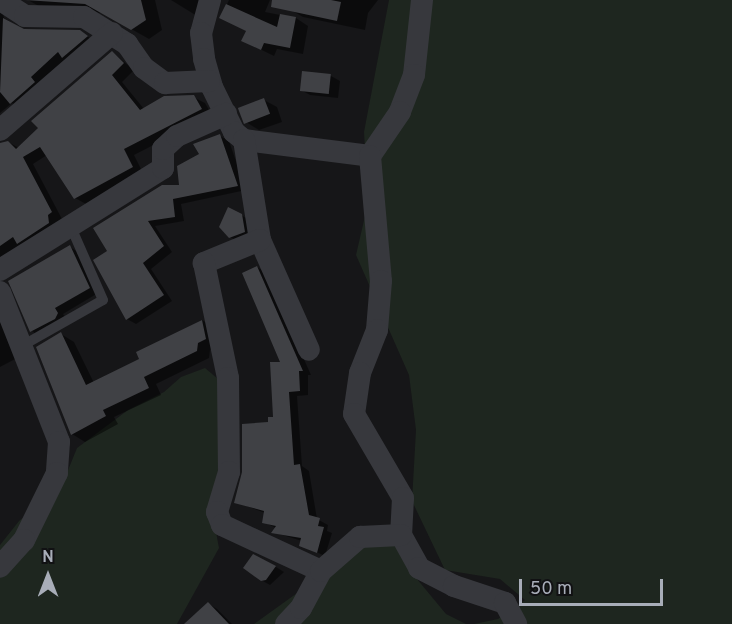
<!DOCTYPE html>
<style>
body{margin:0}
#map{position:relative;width:732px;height:624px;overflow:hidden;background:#161618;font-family:Overpass,sans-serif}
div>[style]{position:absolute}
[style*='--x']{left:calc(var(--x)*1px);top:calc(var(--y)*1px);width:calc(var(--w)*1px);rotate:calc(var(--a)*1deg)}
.green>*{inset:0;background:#1e261f}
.shadow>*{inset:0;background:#0007}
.building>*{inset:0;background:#404145;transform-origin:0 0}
.service>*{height:10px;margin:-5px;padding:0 5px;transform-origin:5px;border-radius:5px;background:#37383d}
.minor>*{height:22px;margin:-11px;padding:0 11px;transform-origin:11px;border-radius:11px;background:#37383d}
span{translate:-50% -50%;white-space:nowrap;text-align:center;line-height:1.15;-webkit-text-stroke:4.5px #111113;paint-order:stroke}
.north{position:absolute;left:18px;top:546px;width:60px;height:60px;-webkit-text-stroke:4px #111113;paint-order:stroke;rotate:0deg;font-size:16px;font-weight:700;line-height:24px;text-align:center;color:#a8adb8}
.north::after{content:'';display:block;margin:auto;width:21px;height:27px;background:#a8adb8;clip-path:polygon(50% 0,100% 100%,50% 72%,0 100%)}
.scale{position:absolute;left:519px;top:579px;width:144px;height:27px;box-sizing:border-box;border:3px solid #a8adb8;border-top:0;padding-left:8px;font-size:18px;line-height:21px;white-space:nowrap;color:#a8adb8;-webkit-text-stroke:4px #111113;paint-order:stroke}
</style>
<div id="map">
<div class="green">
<div style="clip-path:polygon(389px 0,732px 0,732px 624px,474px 624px,498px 619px,525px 600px,500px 579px,445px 570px,412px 501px,416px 430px,409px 375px,356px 255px,368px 203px,364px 132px)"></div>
<div style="clip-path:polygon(205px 368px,218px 379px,223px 438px,212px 511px,219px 548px,177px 624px,0 624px,0 545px,19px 521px,62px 485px,77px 448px,128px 410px,164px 392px,181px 377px)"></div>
<div style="clip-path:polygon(386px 541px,404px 552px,412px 573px,446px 614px,466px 624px,254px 624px,311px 583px,355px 543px)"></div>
</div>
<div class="shadow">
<div style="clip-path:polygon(0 0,4px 18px,25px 31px,80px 32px,98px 43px,22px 109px,12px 103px,0 113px)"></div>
<div style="clip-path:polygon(28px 0,155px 0,162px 30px,149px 39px,103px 13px,44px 9px)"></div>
<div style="clip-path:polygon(171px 0,208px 0,197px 16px)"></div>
<div style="clip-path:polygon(229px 0,270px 0,265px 12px,296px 18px,308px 26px,303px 54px,277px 49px,274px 56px,243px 41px,247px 31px,221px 17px)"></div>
<div style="clip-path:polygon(293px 0,378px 0,368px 13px,365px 30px,303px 17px,291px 10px)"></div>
<div style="clip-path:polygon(112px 52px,134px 70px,122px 82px,144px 109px,193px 97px,205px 103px,212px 115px,134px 155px,143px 173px,86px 204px,75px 198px,47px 155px,33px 164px,62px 219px,0 269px,0 144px,8px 142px,19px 148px)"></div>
<div style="clip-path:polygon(331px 76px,340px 81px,338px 98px,310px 95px,301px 90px)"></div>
<div style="clip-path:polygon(264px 100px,277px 107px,282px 122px,259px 130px,246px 122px)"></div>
<div style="clip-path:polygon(220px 136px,229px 141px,246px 190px,181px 204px,184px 221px,155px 226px,172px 252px,151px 269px,172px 301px,136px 324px,127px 319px,110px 251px,181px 187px,201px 154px)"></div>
<div style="clip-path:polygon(241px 215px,251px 221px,253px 236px,239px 242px,230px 237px)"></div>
<div style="clip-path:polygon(70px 247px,78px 252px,98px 293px,63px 314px,66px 318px,40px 337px,32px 331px,10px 282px)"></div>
<div style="clip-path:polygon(257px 267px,265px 272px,311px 375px,308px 375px,308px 395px,297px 396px,302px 466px,309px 471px,317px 519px,328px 525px,327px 531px,332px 533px,325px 556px,301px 545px,302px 541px,273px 532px,276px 528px,264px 522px,265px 513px,236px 502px,274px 418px,282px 363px)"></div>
<div style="clip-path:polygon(0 309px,19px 357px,0 367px)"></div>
<div style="clip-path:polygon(202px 320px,214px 328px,218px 346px,210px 350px,209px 358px,156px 384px,161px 395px,114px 417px,118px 424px,85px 442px,72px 434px,61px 334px,74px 342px,94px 383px,141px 360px,138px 353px)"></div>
<div style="clip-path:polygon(254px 556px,276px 567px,284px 572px,270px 585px,261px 580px)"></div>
<div style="clip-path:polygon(209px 604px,217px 609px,232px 624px,186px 624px)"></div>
</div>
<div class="building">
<div style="clip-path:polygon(25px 0,141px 0,146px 20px,131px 30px,85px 4px)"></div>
<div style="clip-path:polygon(272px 0,331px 0,341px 2px,337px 21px,271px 7px)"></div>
<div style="clip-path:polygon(226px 4px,277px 27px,280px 14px,296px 17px,290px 48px,264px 43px,261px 50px,241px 41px,246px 31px,219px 18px)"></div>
<div style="clip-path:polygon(3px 18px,24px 29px,80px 30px,88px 36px,62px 58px,58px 52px,31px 77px,35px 82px,10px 104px,0 92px)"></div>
<div style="clip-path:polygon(112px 51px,124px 63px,112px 75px,140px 110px,164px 96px,194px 95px,202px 109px,124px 149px,133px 167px,74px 199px,40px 147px,23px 157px,52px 212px,48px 215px,49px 223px,17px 244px,13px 237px,0 246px,0 143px,8px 141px,16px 149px,38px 128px,31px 121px)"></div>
<div style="left:302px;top:71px;width:29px;height:20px;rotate:6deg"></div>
<div style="left:264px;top:98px;width:17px;height:28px;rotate:69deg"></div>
<div style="clip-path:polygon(220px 134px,238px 186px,173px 199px,175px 217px,148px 221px,164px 246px,143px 263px,164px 295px,126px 320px,93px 260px,107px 251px,93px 228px,162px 185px,179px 185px,177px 166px,199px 154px,193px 144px)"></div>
<div style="clip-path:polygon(228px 207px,242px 214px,245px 232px,229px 238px,219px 227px)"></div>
<div style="clip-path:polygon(70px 245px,90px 288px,55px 308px,58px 313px,55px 319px,30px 332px,8px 281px)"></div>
<div style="clip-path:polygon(257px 266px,303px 371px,299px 371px,300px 391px,289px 392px,294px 465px,300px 464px,309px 515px,320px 518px,318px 526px,324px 527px,317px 553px,299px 546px,301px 538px,271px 533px,276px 526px,262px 523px,264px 511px,234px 503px,242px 472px,242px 424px,268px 422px,268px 417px,273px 417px,270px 362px,280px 362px,242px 273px)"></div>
<div style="clip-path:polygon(202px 320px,206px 339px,198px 343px,197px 351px,144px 377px,149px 388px,103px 410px,106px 416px,71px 435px,36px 347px,61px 332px,86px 385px,139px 359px,136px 352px)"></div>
<div style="clip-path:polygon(253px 554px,276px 566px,266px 580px,261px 581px,243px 568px)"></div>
<div style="clip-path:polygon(208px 602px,229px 624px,184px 624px)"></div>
</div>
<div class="service">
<div style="--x:20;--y:347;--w:95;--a:-29.5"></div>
<div style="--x:103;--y:300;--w:80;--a:-113.7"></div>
</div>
<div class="minor">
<div style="--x:210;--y:0;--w:34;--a:105"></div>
<div style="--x:201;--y:33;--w:26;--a:83"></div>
<div style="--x:204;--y:59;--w:29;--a:74"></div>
<div style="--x:212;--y:87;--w:50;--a:63.9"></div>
<div style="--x:234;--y:132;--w:13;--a:39"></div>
<div style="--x:244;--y:140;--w:127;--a:7.2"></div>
<div style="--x:422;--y:0;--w:75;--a:96.1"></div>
<div style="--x:414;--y:75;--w:40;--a:111"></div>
<div style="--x:400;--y:112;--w:53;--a:124.3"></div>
<div style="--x:370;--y:156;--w:125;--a:85"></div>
<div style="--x:381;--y:281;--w:49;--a:94.7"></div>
<div style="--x:377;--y:330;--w:46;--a:111.6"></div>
<div style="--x:360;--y:373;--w:41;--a:98.3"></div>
<div style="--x:354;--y:414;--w:97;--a:59.7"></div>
<div style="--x:403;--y:498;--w:37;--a:93"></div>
<div style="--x:401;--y:535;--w:38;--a:61"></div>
<div style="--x:419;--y:568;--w:39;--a:27"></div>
<div style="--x:454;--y:586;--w:54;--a:18.4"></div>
<div style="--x:505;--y:603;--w:24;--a:62"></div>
<div style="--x:5;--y:3;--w:24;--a:33"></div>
<div style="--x:25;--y:16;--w:59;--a:1"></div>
<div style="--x:84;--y:17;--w:51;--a:32.1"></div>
<div style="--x:127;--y:44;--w:29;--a:55"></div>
<div style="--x:144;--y:68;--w:26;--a:36"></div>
<div style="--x:165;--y:83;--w:44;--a:-2.6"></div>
<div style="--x:0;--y:130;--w:148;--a:-40.9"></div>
<div style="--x:244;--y:140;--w:101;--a:80.9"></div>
<div style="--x:260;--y:240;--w:120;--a:66"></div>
<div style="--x:260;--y:240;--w:61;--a:157.7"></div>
<div style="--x:204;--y:263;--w:117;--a:78.2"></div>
<div style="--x:228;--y:378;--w:94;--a:89.4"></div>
<div style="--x:229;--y:472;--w:42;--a:106.7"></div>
<div style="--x:217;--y:512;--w:14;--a:69"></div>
<div style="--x:222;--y:525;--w:109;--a:24.9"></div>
<div style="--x:0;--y:270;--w:192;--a:-32"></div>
<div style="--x:163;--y:168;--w:19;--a:-90"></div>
<div style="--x:163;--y:149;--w:19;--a:-43"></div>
<div style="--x:177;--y:136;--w:54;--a:-24.2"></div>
<div style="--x:0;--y:292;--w:161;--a:68.5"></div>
<div style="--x:59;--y:442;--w:31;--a:94"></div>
<div style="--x:57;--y:473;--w:75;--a:116.2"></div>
<div style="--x:24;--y:540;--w:36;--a:132"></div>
<div style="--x:286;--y:624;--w:22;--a:-47"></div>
<div style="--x:301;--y:608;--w:42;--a:-61.6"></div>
<div style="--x:321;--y:571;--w:52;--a:-41.1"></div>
<div style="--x:360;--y:537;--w:41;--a:-2.8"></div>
</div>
<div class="north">N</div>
<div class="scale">50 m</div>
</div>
